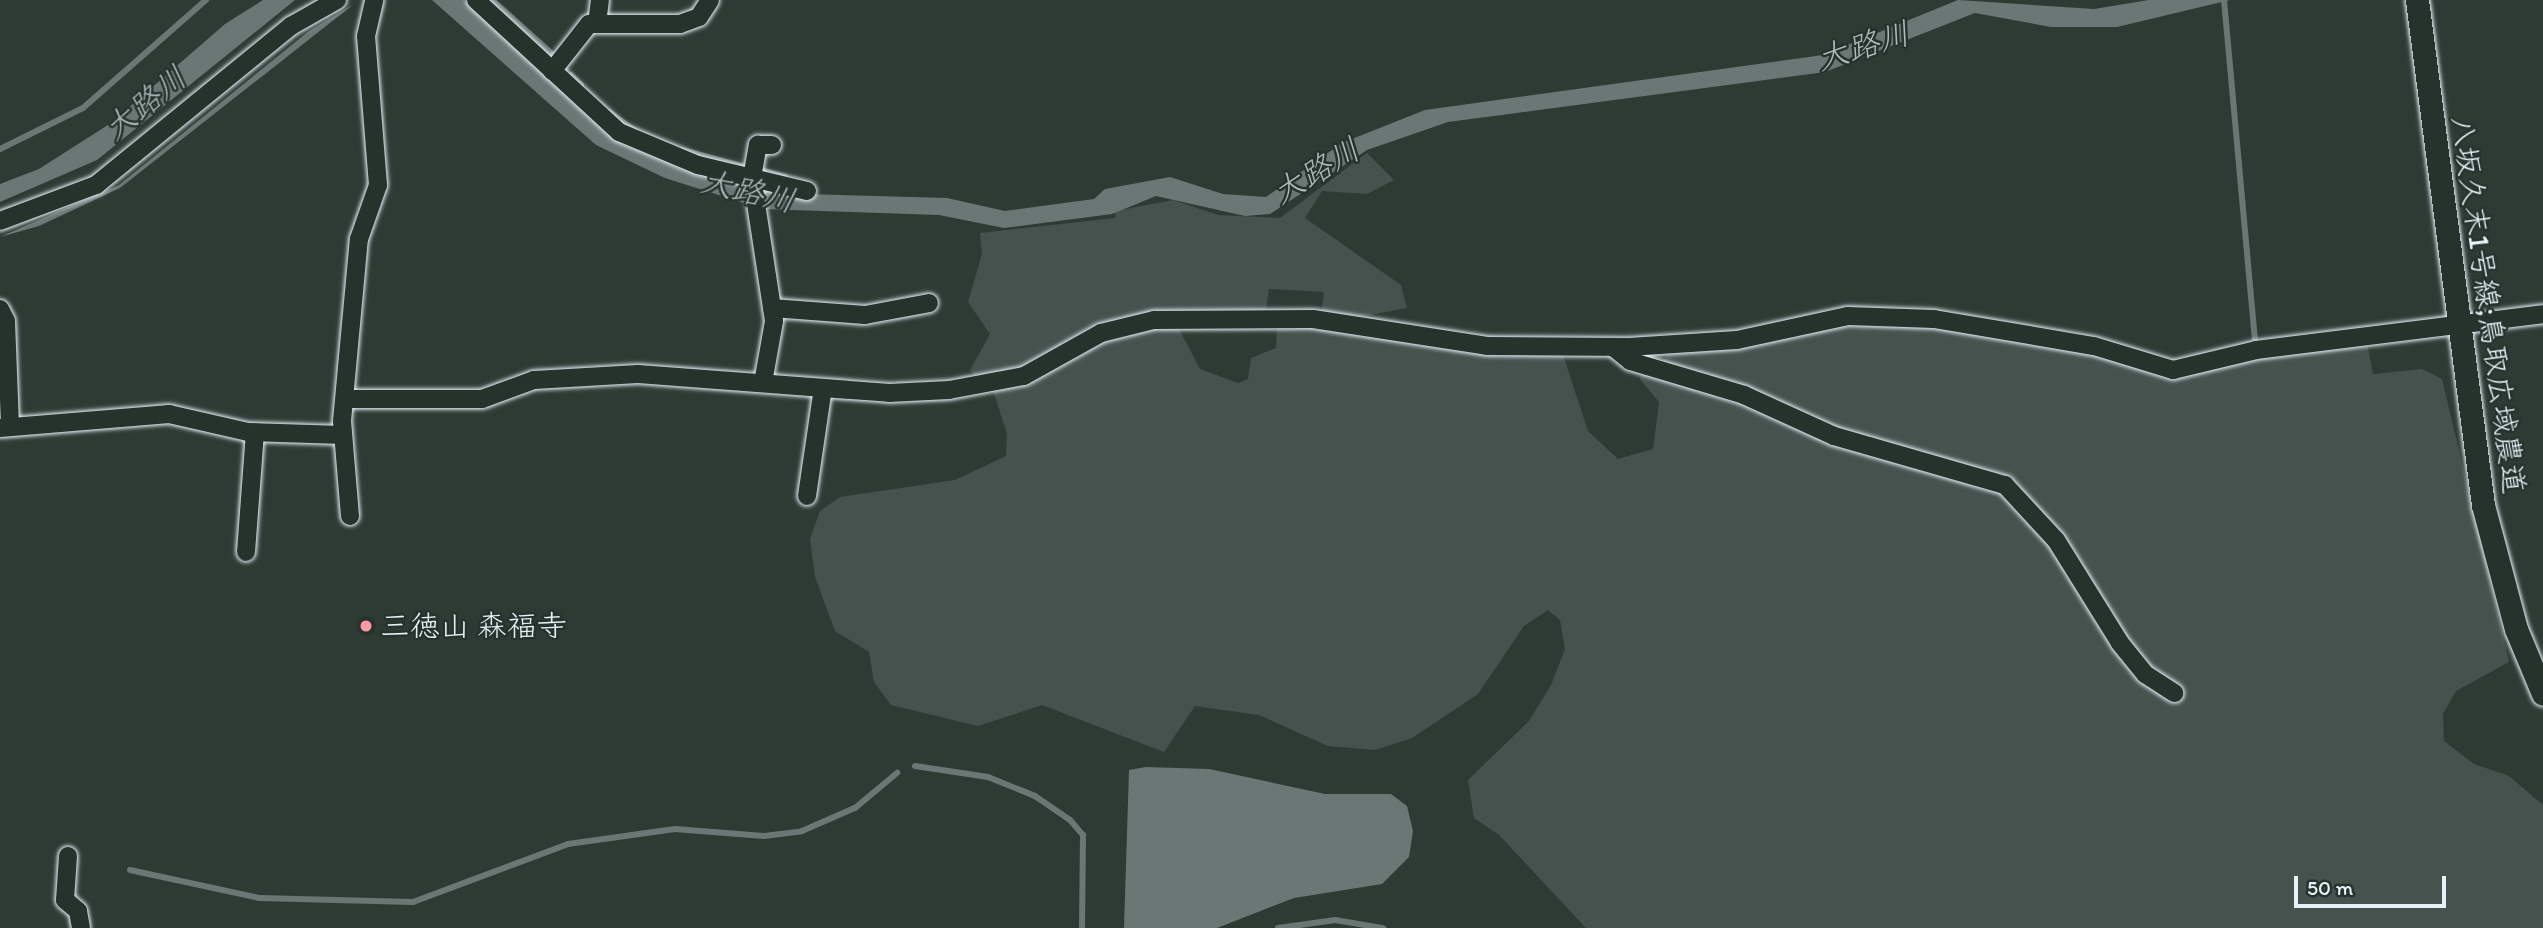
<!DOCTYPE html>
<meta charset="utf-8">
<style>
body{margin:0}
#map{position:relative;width:2543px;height:928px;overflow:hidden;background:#2e3b35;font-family:Itim,"Klee One",sans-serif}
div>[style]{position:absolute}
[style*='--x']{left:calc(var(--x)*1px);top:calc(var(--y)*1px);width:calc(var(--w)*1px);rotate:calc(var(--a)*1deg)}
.green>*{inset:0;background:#45524e}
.water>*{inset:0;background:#6b7775}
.stream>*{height:6px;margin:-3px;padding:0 3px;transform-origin:3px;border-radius:3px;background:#6b7775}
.roads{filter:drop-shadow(0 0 2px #e8f1f8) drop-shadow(0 0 2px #e8f1f8)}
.minor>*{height:18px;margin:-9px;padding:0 9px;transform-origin:9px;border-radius:9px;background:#26332d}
.tertiary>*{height:23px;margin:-11.5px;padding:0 11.5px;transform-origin:11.5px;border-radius:11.5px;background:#26332d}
.dots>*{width:19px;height:19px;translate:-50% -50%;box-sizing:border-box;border:4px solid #26332d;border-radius:50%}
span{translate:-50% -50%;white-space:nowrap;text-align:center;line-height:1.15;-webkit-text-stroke:5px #26332d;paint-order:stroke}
.street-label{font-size:30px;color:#e8f1f8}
.poi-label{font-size:30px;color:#e8f1f8}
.left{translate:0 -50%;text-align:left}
.water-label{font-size:32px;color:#b0babd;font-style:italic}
.scale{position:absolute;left:2294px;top:876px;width:152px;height:32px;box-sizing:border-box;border:4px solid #e8f1f8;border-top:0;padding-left:9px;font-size:21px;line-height:24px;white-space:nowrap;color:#e8f1f8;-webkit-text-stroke:5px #26332d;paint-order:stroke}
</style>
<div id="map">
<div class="green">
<div style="clip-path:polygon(1367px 153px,1394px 180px,1367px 194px,1322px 191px,1305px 218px,1401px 285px,1407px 308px,1354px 318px,1321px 316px,1324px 292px,1269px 289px,1265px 316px,1161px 316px,980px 382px,970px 370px,990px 334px,968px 302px,982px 254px,980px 233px,1115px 218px,1116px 211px,1173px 200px,1218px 215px,1280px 218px)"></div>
<div style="clip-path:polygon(1889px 320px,2093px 352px,2181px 375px,2246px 359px,2367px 343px,2373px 374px,2422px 369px,2442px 379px,2509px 662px,2456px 691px,2443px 714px,2444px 741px,2474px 764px,2509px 776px,2543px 805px,2543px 928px,1586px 928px,1499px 835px,1474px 818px,1468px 780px,1529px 721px,1551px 685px,1565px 649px,1560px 620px,1548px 610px,1524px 626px,1478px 694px,1412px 738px,1375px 750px,1328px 746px,1259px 715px,1195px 706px,1164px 752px,1042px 705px,978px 726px,891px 705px,874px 682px,869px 652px,835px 631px,815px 577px,810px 539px,820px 511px,840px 497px,955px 480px,1006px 456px,1007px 434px,992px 387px,1117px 331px,1178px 327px,1200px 369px,1238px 383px,1248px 379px,1251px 358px,1276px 348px,1277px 324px,1562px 352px,1588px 431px,1618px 459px,1653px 449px,1659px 402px,1640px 379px,1642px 369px,1991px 484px,2018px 501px,2146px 670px,2023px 496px,1952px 468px,1660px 368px,1673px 345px)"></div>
</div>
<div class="water">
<div style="clip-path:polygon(263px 0,295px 0,97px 160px,0 202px,0 184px,39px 169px,111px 123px,225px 24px)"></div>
<div style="clip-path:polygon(432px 0,464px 0,608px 134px,675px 166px,803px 194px,947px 198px,1005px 211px,1094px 199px,1105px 189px,1170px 177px,1223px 194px,1266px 197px,1342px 143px,1425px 110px,1823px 55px,1958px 0,2094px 9px,2149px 0,2230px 0,2117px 27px,2051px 27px,1975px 13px,1825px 72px,1448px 122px,1367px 150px,1270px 214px,1245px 216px,1156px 196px,1112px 214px,1004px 228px,939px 215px,763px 209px,665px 178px,596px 145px)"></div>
<div style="clip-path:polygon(354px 4px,120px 188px,39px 226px,0 237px,119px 185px,309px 31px)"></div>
<div style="clip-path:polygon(1146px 767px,1209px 769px,1325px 794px,1391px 794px,1407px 806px,1413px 831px,1409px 857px,1382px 884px,1294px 898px,1217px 928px,1124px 928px,1129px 770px)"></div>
</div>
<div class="stream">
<div style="--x:492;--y:0;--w:79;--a:41.9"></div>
<div style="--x:2224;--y:0;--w:340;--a:84.8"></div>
<div style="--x:571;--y:75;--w:14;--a:45"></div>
<div style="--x:609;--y:112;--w:34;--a:36"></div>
<div style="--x:0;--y:149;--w:93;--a:-26.3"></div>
<div style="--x:83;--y:108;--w:164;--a:-41.3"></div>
<div style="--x:682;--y:150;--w:61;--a:15.2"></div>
<div style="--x:761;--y:170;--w:25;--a:16"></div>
<div style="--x:915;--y:766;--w:74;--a:8.6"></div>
<div style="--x:988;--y:777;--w:51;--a:22"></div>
<div style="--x:1035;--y:796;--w:42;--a:34.4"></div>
<div style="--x:1070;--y:820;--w:20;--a:49"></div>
<div style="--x:1083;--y:835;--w:93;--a:90.6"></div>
<div style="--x:130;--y:870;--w:132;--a:12.2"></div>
<div style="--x:259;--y:898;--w:154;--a:1.5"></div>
<div style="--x:413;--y:902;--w:165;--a:-20.5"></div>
<div style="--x:568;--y:844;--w:108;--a:-8"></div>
<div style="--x:675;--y:829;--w:89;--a:4.5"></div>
<div style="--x:764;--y:836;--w:38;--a:-7"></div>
<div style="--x:802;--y:831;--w:58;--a:-23.5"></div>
<div style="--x:855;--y:808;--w:55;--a:-39.8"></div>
<div style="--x:1278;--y:928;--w:58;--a:-8"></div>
<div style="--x:1335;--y:920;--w:49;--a:9.5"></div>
</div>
<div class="roads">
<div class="minor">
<div style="--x:476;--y:0;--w:195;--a:42.7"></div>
<div style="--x:619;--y:132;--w:86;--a:22.7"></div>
<div style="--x:698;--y:165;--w:112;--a:13.4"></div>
<div style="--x:597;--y:24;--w:24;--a:-83"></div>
<div style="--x:552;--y:71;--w:60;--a:-51.8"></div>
<div style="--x:589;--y:24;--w:91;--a:0"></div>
<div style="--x:680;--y:24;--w:20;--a:-20"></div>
<div style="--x:699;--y:17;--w:20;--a:-57"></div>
<div style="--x:0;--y:221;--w:103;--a:-20.6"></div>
<div style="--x:96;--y:185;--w:252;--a:-39.2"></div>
<div style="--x:291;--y:26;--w:53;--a:-29.5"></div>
<div style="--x:772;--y:308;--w:93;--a:4.3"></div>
<div style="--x:865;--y:315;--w:65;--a:-10.6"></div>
<div style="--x:0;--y:309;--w:13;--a:63"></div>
<div style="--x:6;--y:321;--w:106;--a:87.8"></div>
<div style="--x:1613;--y:347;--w:22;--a:39"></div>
<div style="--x:1630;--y:361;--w:119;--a:16.6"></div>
<div style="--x:1744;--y:395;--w:99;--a:24.5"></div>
<div style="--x:1834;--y:436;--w:178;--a:16"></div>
<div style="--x:2005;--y:485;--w:75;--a:47.2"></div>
<div style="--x:2056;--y:540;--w:121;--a:58.1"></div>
<div style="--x:2120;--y:643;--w:40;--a:51"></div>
<div style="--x:2145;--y:674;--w:35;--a:33"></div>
<div style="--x:763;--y:383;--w:63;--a:-79.9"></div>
<div style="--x:774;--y:321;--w:145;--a:-98.7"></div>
<div style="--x:752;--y:178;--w:34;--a:-80"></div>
<div style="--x:758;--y:145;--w:14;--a:0"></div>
<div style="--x:346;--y:399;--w:136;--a:0"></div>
<div style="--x:482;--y:399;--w:55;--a:-20.1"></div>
<div style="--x:534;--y:380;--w:104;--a:-3.3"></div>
<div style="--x:638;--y:374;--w:252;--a:4.3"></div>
<div style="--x:889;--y:393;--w:60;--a:-2.9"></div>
<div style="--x:949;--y:390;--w:76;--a:-10.6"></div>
<div style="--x:1024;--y:376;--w:88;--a:-29.2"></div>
<div style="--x:1101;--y:333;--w:55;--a:-13.8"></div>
<div style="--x:1154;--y:320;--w:159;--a:-0.4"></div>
<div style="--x:1313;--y:319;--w:176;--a:8.8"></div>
<div style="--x:1487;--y:346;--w:142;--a:0.4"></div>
<div style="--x:1629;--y:347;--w:108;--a:-3.7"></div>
<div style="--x:1737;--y:340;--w:114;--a:-12.2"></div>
<div style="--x:1848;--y:316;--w:86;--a:2"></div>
<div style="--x:1934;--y:319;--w:162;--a:9.6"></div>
<div style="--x:2094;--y:346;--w:83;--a:16.9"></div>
<div style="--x:2173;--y:370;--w:85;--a:-13.5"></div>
<div style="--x:2256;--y:350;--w:289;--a:-7.1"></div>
<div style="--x:0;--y:428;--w:170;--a:-4.7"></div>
<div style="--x:169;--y:414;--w:81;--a:12.8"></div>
<div style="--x:248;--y:432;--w:95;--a:1.8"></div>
<div style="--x:807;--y:496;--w:109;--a:-81.6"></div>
<div style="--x:350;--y:516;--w:95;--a:-94.8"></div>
<div style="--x:342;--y:421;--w:183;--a:-84.7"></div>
<div style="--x:359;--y:239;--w:57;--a:-70.6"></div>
<div style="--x:378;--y:185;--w:149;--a:-94.6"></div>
<div style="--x:366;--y:36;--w:37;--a:-77"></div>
<div style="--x:246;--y:552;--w:120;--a:-85.7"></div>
<div style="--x:68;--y:856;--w:44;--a:93.9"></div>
<div style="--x:65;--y:900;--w:17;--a:40"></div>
<div style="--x:78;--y:911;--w:17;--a:80"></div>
</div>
<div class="tertiary">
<div style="--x:2417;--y:0;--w:509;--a:82.55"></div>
<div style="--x:2483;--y:505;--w:128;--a:75.1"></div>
<div style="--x:2516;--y:629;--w:70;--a:67.4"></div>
</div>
</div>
<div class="dots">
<div style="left:366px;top:626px;background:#ff9aa2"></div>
</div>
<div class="street-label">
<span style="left:2488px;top:305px;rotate:82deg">八坂久末1号線;鳥取広域農道</span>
</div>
<div class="poi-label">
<span class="left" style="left:380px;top:626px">三徳山 森福寺</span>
</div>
<div class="water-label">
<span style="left:1863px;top:46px;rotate:-17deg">大路川</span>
<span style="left:145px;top:103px;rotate:-39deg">大路川</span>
<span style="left:1316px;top:171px;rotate:-31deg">大路川</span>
<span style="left:748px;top:191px;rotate:13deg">大路川</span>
</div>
<div class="scale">50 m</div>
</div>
